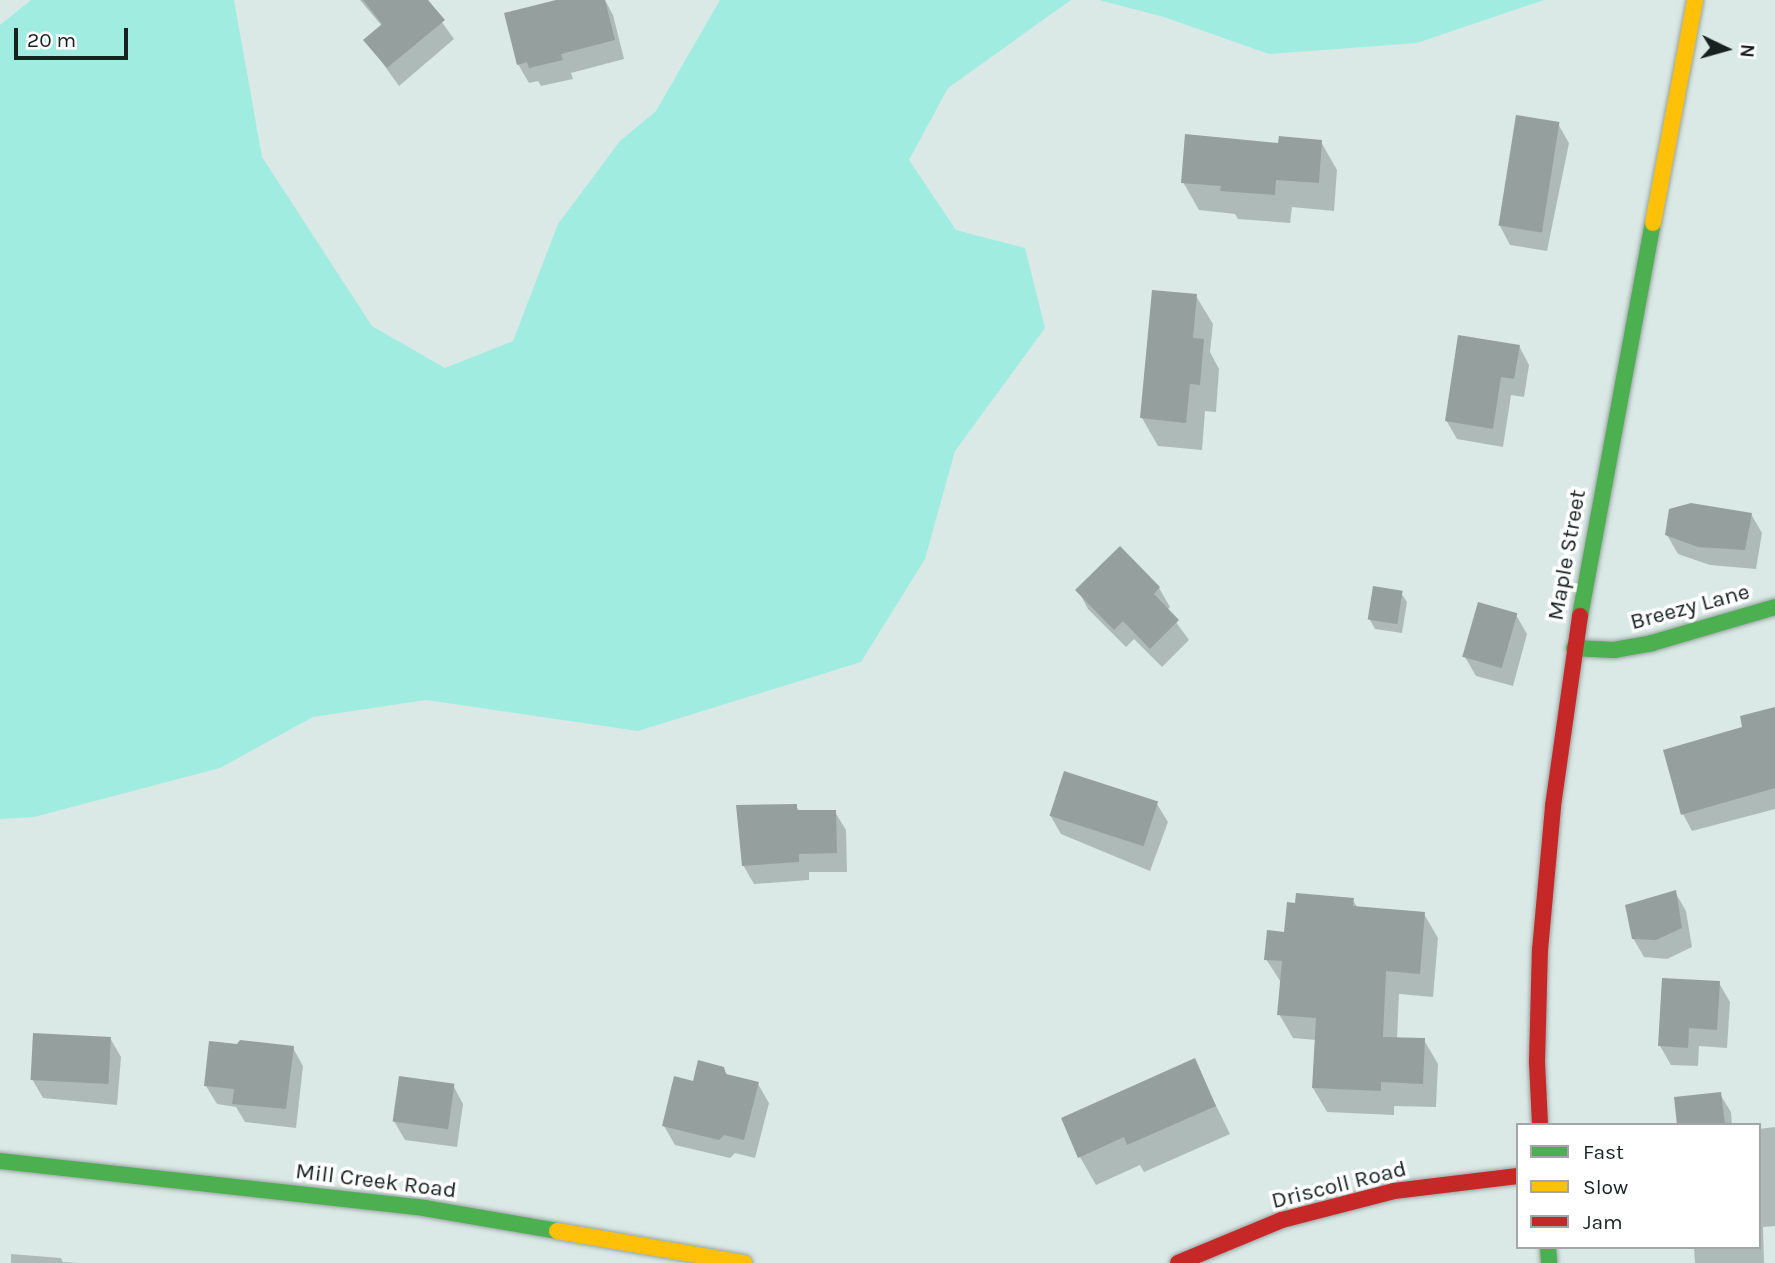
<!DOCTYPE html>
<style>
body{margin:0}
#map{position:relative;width:1775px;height:1263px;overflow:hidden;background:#dae9e6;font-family:Karla,sans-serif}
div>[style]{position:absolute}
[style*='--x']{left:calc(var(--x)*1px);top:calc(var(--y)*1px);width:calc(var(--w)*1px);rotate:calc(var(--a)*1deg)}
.green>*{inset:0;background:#a1ece0}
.shadow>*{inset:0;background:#0003}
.building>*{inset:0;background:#95a09e;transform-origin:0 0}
.roads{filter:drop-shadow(0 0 2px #99a4a1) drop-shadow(0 0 2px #99a4a1)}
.fast>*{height:16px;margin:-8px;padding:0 8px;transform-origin:8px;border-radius:8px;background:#4caf50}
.slow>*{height:16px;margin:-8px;padding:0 8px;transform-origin:8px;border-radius:8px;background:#ffc107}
.jam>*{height:16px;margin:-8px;padding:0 8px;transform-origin:8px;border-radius:8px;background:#c62828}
span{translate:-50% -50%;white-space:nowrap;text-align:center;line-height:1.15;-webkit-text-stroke:7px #fff;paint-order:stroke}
.street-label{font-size:23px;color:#172120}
.legend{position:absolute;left:1516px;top:1123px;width:245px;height:126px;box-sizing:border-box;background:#fff;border:2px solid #a2a6a6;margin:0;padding:9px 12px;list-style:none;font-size:21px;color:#172120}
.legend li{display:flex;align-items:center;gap:14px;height:35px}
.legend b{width:35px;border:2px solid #a2a6a6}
.north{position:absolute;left:1691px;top:14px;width:70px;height:70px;-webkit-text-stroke:5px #fff;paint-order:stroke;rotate:95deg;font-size:19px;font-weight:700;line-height:28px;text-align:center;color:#172120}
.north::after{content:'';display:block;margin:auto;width:24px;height:32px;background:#172120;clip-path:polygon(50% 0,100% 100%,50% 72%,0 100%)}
.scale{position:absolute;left:14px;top:28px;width:114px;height:32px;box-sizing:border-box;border:4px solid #172120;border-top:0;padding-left:9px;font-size:21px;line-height:24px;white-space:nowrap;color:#172120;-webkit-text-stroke:5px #fff;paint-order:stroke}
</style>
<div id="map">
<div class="green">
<div style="clip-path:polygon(31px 0,234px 0,262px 157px,372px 326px,445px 368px,513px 341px,558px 224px,620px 141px,656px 111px,720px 0,1071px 0,948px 88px,909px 160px,956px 230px,1025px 248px,1045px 328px,955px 451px,925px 559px,861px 662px,638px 731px,426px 700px,313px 717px,220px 768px,34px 817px,0 819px,0 25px)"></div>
<div style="clip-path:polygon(1099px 0,1544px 0,1417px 43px,1269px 54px,1164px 17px)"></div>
</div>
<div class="shadow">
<div style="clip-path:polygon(360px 0,426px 0,454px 39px,399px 86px,366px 40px,382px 26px)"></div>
<div style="clip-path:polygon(563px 0,605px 0,613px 15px,624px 59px,571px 73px,573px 79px,541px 86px,538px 81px,529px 83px,518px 64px)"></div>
<div style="clip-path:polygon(1558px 124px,1569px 143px,1547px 251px,1510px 245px,1500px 226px)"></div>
<div style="clip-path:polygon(1321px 142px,1337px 170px,1334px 211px,1292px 207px,1290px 223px,1238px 219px,1235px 214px,1199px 210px,1183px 182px,1280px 144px)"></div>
<div style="clip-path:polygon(1196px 296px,1213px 324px,1210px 352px,1219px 369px,1216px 412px,1205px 411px,1202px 450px,1158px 446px,1142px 418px)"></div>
<div style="clip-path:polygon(1519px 346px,1529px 365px,1524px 397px,1511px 395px,1503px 447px,1457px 439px,1446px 420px)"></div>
<div style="clip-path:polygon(1751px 514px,1762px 533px,1756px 569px,1710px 565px,1678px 554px,1667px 535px)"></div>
<div style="clip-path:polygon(1120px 548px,1159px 588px,1170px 607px,1167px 610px,1189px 640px,1162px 667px,1134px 639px,1126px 647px,1088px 609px,1078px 590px)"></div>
<div style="clip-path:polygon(1401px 593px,1407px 602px,1402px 633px,1375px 629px,1370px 620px)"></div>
<div style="clip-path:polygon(1516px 615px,1527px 634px,1513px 686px,1476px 676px,1465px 657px)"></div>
<div style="clip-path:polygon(1775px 708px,1775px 809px,1692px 831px,1683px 814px,1745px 728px)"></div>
<div style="clip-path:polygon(1157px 804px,1168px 822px,1150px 871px,1061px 834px,1050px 815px)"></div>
<div style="clip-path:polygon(796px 806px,800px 812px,835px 812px,846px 830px,847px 872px,809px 872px,809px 880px,754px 884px,743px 865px)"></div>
<div style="clip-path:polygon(1675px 892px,1686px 911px,1692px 947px,1667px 959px,1644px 957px,1633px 938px)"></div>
<div style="clip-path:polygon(1352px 899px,1358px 908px,1424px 914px,1438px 938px,1433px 997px,1399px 994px,1397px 1039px,1424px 1040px,1438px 1064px,1436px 1107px,1394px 1106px,1394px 1115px,1327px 1112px,1313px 1088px,1316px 1040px,1293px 1038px,1279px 1014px,1282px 984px,1266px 959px,1286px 933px)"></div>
<div style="clip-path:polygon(1719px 983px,1730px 1002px,1727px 1048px,1699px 1046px,1698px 1066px,1671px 1065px,1660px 1046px)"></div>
<div style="clip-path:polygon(110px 1038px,121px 1057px,117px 1105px,43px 1098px,32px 1079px)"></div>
<div style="clip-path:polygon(293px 1048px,303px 1066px,296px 1128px,245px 1122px,236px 1107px,217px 1104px,206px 1086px)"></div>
<div style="clip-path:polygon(1194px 1061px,1230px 1134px,1144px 1172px,1140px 1165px,1096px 1185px,1080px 1157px)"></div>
<div style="clip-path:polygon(723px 1068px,728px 1076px,758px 1084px,769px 1103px,755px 1158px,735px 1153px,730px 1158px,675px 1145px,664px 1126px,694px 1084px)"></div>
<div style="clip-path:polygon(453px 1085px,463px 1104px,457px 1147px,405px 1140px,394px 1121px)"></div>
<div style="clip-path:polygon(1720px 1094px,1731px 1112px,1732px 1125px,1679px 1125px)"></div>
<div style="clip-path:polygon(1775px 1127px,1775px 1226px,1763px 1227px,1764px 1263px,1695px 1263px,1694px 1247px,1759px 1247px,1759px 1129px)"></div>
<div style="clip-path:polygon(11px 1254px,61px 1258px,63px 1262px,79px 1263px,11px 1263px)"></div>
</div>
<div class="building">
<div style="clip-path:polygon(363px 0,428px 0,445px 20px,387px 68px,363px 40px,382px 24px)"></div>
<div style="clip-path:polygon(556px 0,605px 0,615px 40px,561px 54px,563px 60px,529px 68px,527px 62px,517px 65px,504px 13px)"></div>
<div style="left:1516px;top:115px;width:44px;height:112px;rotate:9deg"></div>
<div style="clip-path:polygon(1185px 134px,1278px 143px,1279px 136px,1322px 140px,1319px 183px,1276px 180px,1275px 195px,1220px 191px,1221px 186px,1181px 183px)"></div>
<div style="clip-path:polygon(1152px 290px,1197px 294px,1193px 338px,1204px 339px,1200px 385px,1190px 384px,1186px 423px,1140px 418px)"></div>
<div style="clip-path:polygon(1458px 335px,1520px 345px,1514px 379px,1501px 377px,1493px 429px,1445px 421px)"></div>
<div style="clip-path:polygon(1691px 503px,1752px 513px,1745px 550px,1698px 547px,1665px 535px,1669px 509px)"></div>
<div style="clip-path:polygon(1120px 546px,1160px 587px,1154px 594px,1179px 620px,1150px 649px,1123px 621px,1114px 630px,1075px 590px)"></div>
<div style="left:1373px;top:586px;width:30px;height:34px;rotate:9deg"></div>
<div style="left:1478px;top:602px;width:41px;height:57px;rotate:16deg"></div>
<div style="clip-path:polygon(1775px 707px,1775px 788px,1681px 815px,1663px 750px,1742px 727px,1740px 716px)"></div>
<div style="left:1064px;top:771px;width:99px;height:47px;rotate:18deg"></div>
<div style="clip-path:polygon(797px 804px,797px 810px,836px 810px,837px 853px,799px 854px,799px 862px,742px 866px,736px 805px)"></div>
<div style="clip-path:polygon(1676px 890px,1682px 928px,1656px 940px,1632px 939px,1625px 905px)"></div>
<div style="clip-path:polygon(1296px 893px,1354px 898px,1353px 906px,1425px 912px,1420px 974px,1386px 971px,1383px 1037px,1425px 1038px,1423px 1084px,1381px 1082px,1381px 1091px,1312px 1088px,1316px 1018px,1277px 1015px,1282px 961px,1264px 960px,1267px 930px,1284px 932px,1287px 902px,1295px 903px)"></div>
<div style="clip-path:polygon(1662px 978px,1720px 981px,1717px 1030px,1689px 1028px,1688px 1048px,1658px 1046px)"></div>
<div style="left:33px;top:1033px;width:78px;height:47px;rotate:3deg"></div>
<div style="clip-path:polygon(240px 1040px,294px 1046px,286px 1109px,232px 1104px,234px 1089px,204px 1086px,209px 1041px,237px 1044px)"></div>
<div style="clip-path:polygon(1195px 1058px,1216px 1106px,1127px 1145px,1124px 1137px,1078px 1158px,1061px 1118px)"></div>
<div style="clip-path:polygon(698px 1060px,724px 1067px,726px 1074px,759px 1082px,744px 1140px,724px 1135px,719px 1140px,662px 1126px,674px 1076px,693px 1081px)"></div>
<div style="left:399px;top:1076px;width:56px;height:46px;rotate:8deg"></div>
<div style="clip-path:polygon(1721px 1092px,1725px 1125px,1677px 1125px,1674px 1097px)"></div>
</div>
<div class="roads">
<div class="fast">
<div style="--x:1580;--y:616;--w:400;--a:-79.5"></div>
<div style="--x:1574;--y:648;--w:40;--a:2.9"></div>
<div style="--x:1614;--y:650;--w:39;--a:-10"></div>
<div style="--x:1652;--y:643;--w:128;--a:-16.3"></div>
<div style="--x:0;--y:1161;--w:427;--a:6.3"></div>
<div style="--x:424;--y:1208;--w:135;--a:9.8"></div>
<div style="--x:1548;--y:1247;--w:16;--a:86"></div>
</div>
<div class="slow">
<div style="--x:1653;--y:223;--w:227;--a:-79.3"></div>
<div style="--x:557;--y:1231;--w:190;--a:9.7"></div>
</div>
<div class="jam">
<div style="--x:1540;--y:1125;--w:63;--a:-92.7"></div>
<div style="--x:1537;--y:1062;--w:112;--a:-88.5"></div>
<div style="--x:1540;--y:950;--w:145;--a:-84.8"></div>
<div style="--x:1553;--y:806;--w:192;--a:-81.9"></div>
<div style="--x:1178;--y:1263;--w:113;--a:-22.5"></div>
<div style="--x:1282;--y:1220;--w:116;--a:-14.5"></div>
<div style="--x:1394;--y:1191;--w:125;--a:-6.9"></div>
</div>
</div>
<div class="street-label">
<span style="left:1567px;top:555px;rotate:-80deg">Maple Street</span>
<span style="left:1690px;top:607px;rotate:-15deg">Breezy Lane</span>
<span style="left:376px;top:1181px;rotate:7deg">Mill Creek Road</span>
<span style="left:1339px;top:1185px;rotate:-14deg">Driscoll Road</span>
</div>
<ul class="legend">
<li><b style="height:9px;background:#4caf50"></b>Fast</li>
<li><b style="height:9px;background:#ffc107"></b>Slow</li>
<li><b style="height:9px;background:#c62828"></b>Jam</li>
</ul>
<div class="north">N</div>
<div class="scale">20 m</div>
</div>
